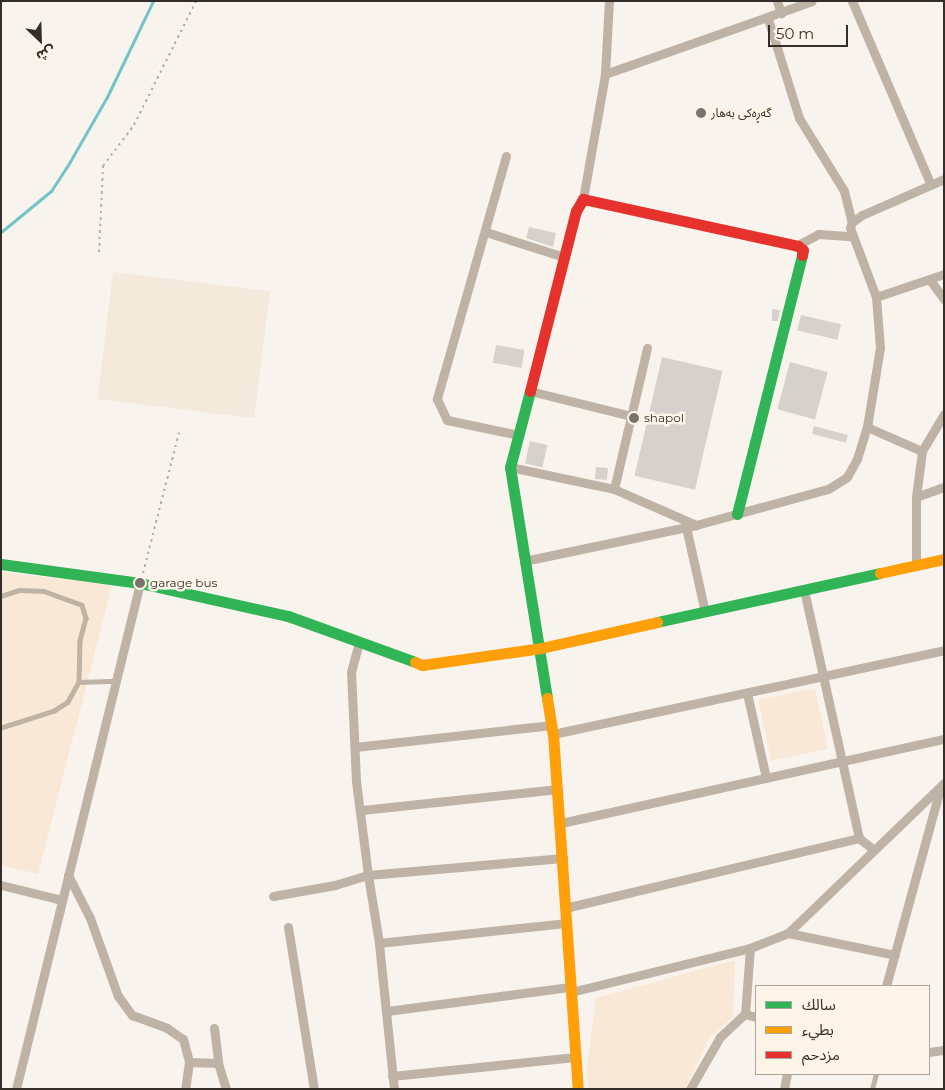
<!DOCTYPE html>
<meta charset="utf-8">
<style>
body{margin:0}
#map{position:relative;width:945px;height:1090px;overflow:hidden;background:#f9f3ed;font-family:Montserrat,"Noto Sans Arabic",sans-serif}
div>[style]{position:absolute}
[style*='--x']{left:calc(var(--x)*1px);top:calc(var(--y)*1px);width:calc(var(--w)*1px);rotate:calc(var(--a)*1deg)}
.industrial>*{inset:0;background:#f3eadc;transform-origin:0 0}
.green>*{inset:0;background:#f9e8d5;transform-origin:0 0}
.stream>*{height:3px;margin:-1.5px;padding:0 1.5px;transform-origin:1.5px;border-radius:1.5px;background:#73c4c8}
.building>*{inset:0;background:#d7d1cc;transform-origin:0 0}
.path>*{height:2px;margin-top:-1px;transform-origin:0;background:repeating-linear-gradient(90deg,#b8aea4 0 2.5px,transparent 0 6.5px)}
.lane>*{height:4.5px;margin:-2.25px;padding:0 2.25px;transform-origin:2.25px;border-radius:2.25px;background:#bfb3a5}
.street>*{height:9px;margin:-4.5px;padding:0 4.5px;transform-origin:4.5px;border-radius:4.5px;background:#bfb3a5}
.fast>*{height:11px;margin:-5.5px;padding:0 5.5px;transform-origin:5.5px;border-radius:5.5px;background:#30b455}
.slow>*{height:11px;margin:-5.5px;padding:0 5.5px;transform-origin:5.5px;border-radius:5.5px;background:#ff9f0a}
.jam>*{height:11px;margin:-5.5px;padding:0 5.5px;transform-origin:5.5px;border-radius:5.5px;background:#e5322d}
.dots>*{width:14px;height:14px;translate:-50% -50%;box-sizing:border-box;border:2px solid #fef4e8;border-radius:50%}
span{translate:-50% -50%;white-space:nowrap;text-align:center;line-height:1.15;-webkit-text-stroke:5px #fef4e8;paint-order:stroke}
.poi-label{font-size:12px;color:#332e29}
.left{translate:0 -50%;text-align:left}
.frame{position:absolute;inset:0;border:2px solid #332e29;pointer-events:none}
.legend{position:absolute;left:755px;top:985px;width:175px;height:90px;box-sizing:border-box;background:#fef4e8;border:1px solid #ada59c;margin:0;padding:6px 9px;list-style:none;font-size:15px;color:#332e29}
.legend li{display:flex;align-items:center;gap:10px;height:25px}
.legend b{width:25px;border:1px solid #ada59c}
.north{position:absolute;left:15px;top:15px;width:50px;height:50px;-webkit-text-stroke:4px #fef4e8;paint-order:stroke;rotate:156deg;font-size:14px;font-weight:700;line-height:20px;text-align:center;color:#332e29}
.north::after{content:'';display:block;margin:auto;width:18px;height:22px;background:#332e29;clip-path:polygon(50% 0,100% 100%,50% 72%,0 100%)}
.scale{position:absolute;left:768px;top:25px;width:80px;height:22px;box-sizing:border-box;border:2px solid #332e29;border-top:0;padding-left:6px;font-size:15px;line-height:18px;white-space:nowrap;color:#332e29;-webkit-text-stroke:4px #fef4e8;paint-order:stroke}
</style>
<div id="map">
<div class="industrial">
<div style="left:113px;top:272px;width:158px;height:128px;rotate:7deg"></div>
</div>
<div class="green">
<div style="clip-path:polygon(1px 572px,112px 585px,38px 874px,1px 865px)"></div>
<div style="left:815px;top:688px;width:62px;height:58px;rotate:78deg"></div>
<div style="clip-path:polygon(735px 960px,733px 1017px,709px 1039px,685px 1089px,588px 1089px,587px 1068px,596px 998px)"></div>
</div>
<div class="stream">
<div style="--x:1;--y:232;--w:65;--a:-39.4"></div>
<div style="--x:51;--y:191;--w:31;--a:-57"></div>
<div style="--x:68;--y:165;--w:78;--a:-60.2"></div>
<div style="--x:107;--y:97;--w:106;--a:-64.4"></div>
</div>
<div class="building">
<div style="clip-path:polygon(529px 227px,556px 233px,553px 247px,526px 238px)"></div>
<div style="clip-path:polygon(772px 309px,780px 310px,778px 321px,772px 321px)"></div>
<div style="left:801px;top:315px;width:41px;height:16px;rotate:13deg"></div>
<div style="left:496px;top:345px;width:29px;height:18px;rotate:10deg"></div>
<div style="left:662px;top:357px;width:62px;height:122px;rotate:13deg"></div>
<div style="left:790px;top:362px;width:39px;height:49px;rotate:15deg"></div>
<div style="left:814px;top:426px;width:35px;height:8px;rotate:15deg"></div>
<div style="left:530px;top:441px;width:18px;height:23px;rotate:13deg"></div>
<div style="left:596px;top:467px;width:12px;height:12px;rotate:5deg"></div>
</div>
<div class="path">
<div style="--x:99;--y:252;--w:86;--a:-87.3"></div>
<div style="--x:103;--y:166;--w:51;--a:-52.9"></div>
<div style="--x:134;--y:125;--w:139;--a:-63.4"></div>
<div style="--x:143;--y:573;--w:145;--a:-75.6"></div>
</div>
<div class="lane">
<div style="--x:1;--y:596;--w:19;--a:-18"></div>
<div style="--x:19;--y:590;--w:25;--a:2"></div>
<div style="--x:44;--y:591;--w:40;--a:20.2"></div>
<div style="--x:82;--y:605;--w:14;--a:73"></div>
<div style="--x:86;--y:618;--w:24;--a:105"></div>
<div style="--x:80;--y:641;--w:41;--a:91.4"></div>
<div style="--x:79;--y:682;--w:23;--a:119"></div>
<div style="--x:68;--y:702;--w:17;--a:147"></div>
<div style="--x:54;--y:711;--w:56;--a:162.2"></div>
<div style="--x:79;--y:682;--w:37;--a:-2"></div>
<div style="--x:872;--y:1089;--w:16;--a:-75"></div>
</div>
<div class="street">
<div style="--x:777;--y:1;--w:13;--a:72"></div>
<div style="--x:852;--y:1;--w:200;--a:66.8"></div>
<div style="--x:768;--y:19;--w:104;--a:72.6"></div>
<div style="--x:799;--y:118;--w:86;--a:58.3"></div>
<div style="--x:844;--y:191;--w:32;--a:76"></div>
<div style="--x:605;--y:74;--w:219;--a:-19.4"></div>
<div style="--x:506;--y:156;--w:253;--a:105.9"></div>
<div style="--x:437;--y:399;--w:23;--a:65"></div>
<div style="--x:447;--y:420;--w:74;--a:11.8"></div>
<div style="--x:583;--y:199;--w:127;--a:-80"></div>
<div style="--x:605;--y:74;--w:73;--a:-86.9"></div>
<div style="--x:486;--y:232;--w:82;--a:17.8"></div>
<div style="--x:796;--y:246;--w:26;--a:-28"></div>
<div style="--x:819;--y:234;--w:32;--a:4"></div>
<div style="--x:930;--y:280;--w:24;--a:54"></div>
<div style="--x:876;--y:297;--w:72;--a:-18.7"></div>
<div style="--x:530;--y:391;--w:104;--a:13.9"></div>
<div style="--x:867;--y:427;--w:60;--a:23.6"></div>
<div style="--x:510;--y:467;--w:106;--a:11.9"></div>
<div style="--x:614;--y:489;--w:90;--a:23.7"></div>
<div style="--x:614;--y:489;--w:145;--a:-76.8"></div>
<div style="--x:916;--y:497;--w:30;--a:-20"></div>
<div style="--x:686;--y:527;--w:87;--a:77.4"></div>
<div style="--x:524;--y:561;--w:176;--a:-11.8"></div>
<div style="--x:696;--y:525;--w:137;--a:-15.3"></div>
<div style="--x:828;--y:489;--w:22;--a:-32"></div>
<div style="--x:847;--y:477;--w:21;--a:-61"></div>
<div style="--x:857;--y:459;--w:34;--a:-73"></div>
<div style="--x:867;--y:427;--w:80;--a:-80.7"></div>
<div style="--x:880;--y:348;--w:51;--a:-94.5"></div>
<div style="--x:876;--y:297;--w:74;--a:-110.6"></div>
<div style="--x:850;--y:228;--w:6;--a:-72"></div>
<div style="--x:852;--y:222;--w:12;--a:-35"></div>
<div style="--x:862;--y:215;--w:90;--a:-23.7"></div>
<div style="--x:916;--y:565;--w:68;--a:-90"></div>
<div style="--x:916;--y:497;--w:46;--a:-82.6"></div>
<div style="--x:922;--y:451;--w:43;--a:-59.3"></div>
<div style="--x:804;--y:590;--w:254;--a:77.5"></div>
<div style="--x:859;--y:838;--w:19;--a:39"></div>
<div style="--x:747;--y:693;--w:87;--a:77.4"></div>
<div style="--x:553;--y:734;--w:400;--a:-12.1"></div>
<div style="--x:355;--y:747;--w:198;--a:-6.4"></div>
<div style="--x:362;--y:810;--w:197;--a:-6.1"></div>
<div style="--x:561;--y:823;--w:392;--a:-12.4"></div>
<div style="--x:68;--y:875;--w:48;--a:62.9"></div>
<div style="--x:90;--y:918;--w:83;--a:70.3"></div>
<div style="--x:118;--y:996;--w:24;--a:54"></div>
<div style="--x:132;--y:1015;--w:37;--a:20"></div>
<div style="--x:167;--y:1028;--w:19;--a:35"></div>
<div style="--x:183;--y:1039;--w:24;--a:75"></div>
<div style="--x:189;--y:1062;--w:27;--a:98"></div>
<div style="--x:1;--y:885;--w:63;--a:13.8"></div>
<div style="--x:273;--y:896;--w:63;--a:-10.1"></div>
<div style="--x:335;--y:885;--w:34;--a:-17"></div>
<div style="--x:368;--y:875;--w:95;--a:-97.3"></div>
<div style="--x:356;--y:781;--w:109;--a:-92.6"></div>
<div style="--x:351;--y:672;--w:31;--a:-75"></div>
<div style="--x:565;--y:908;--w:302;--a:-13.4"></div>
<div style="--x:288;--y:927;--w:164;--a:80.9"></div>
<div style="--x:788;--y:933;--w:109;--a:11.6"></div>
<div style="--x:379;--y:943;--w:187;--a:-6.1"></div>
<div style="--x:750;--y:948;--w:66;--a:94.3"></div>
<div style="--x:745;--y:1014;--w:11;--a:15"></div>
<div style="--x:886;--y:986;--w:205;--a:-74.7"></div>
<div style="--x:571;--y:992;--w:184;--a:-13.8"></div>
<div style="--x:750;--y:948;--w:41;--a:-21.5"></div>
<div style="--x:788;--y:933;--w:216;--a:-43.9"></div>
<div style="--x:387;--y:1011;--w:185;--a:-7.5"></div>
<div style="--x:214;--y:1028;--w:35;--a:83"></div>
<div style="--x:218;--y:1063;--w:27;--a:73"></div>
<div style="--x:929;--y:1052;--w:15;--a:-8"></div>
<div style="--x:189;--y:1062;--w:29;--a:2"></div>
<div style="--x:392;--y:1076;--w:184;--a:-5.9"></div>
<div style="--x:16;--y:1089;--w:521;--a:-76.23"></div>
<div style="--x:394;--y:1089;--w:147;--a:-95.9"></div>
<div style="--x:379;--y:943;--w:69;--a:-99.2"></div>
<div style="--x:368;--y:875;--w:196;--a:-5"></div>
<div style="--x:690;--y:1089;--w:60;--a:-60"></div>
<div style="--x:720;--y:1037;--w:34;--a:-43"></div>
<div style="--x:784;--y:1089;--w:15;--a:-79"></div>
</div>
<div class="fast">
<div style="--x:530;--y:391;--w:79;--a:104.7"></div>
<div style="--x:510;--y:467;--w:234;--a:80.9"></div>
<div style="--x:737;--y:514;--w:267;--a:-75.9"></div>
<div style="--x:1;--y:564;--w:140;--a:7.8"></div>
<div style="--x:140;--y:583;--w:152;--a:12.6"></div>
<div style="--x:288;--y:616;--w:135;--a:19.9"></div>
<div style="--x:657;--y:622;--w:228;--a:-12.4"></div>
</div>
<div class="slow">
<div style="--x:880;--y:573;--w:66;--a:-12.3"></div>
<div style="--x:415;--y:662;--w:8;--a:23"></div>
<div style="--x:422;--y:665;--w:120;--a:-8.1"></div>
<div style="--x:541;--y:648;--w:119;--a:-12.6"></div>
<div style="--x:547;--y:698;--w:36;--a:81"></div>
<div style="--x:553;--y:734;--w:356;--a:86"></div>
</div>
<div class="jam">
<div style="--x:530;--y:391;--w:186;--a:-75.7"></div>
<div style="--x:576;--y:211;--w:14;--a:-60"></div>
<div style="--x:583;--y:199;--w:220;--a:12.3"></div>
<div style="--x:798;--y:246;--w:6;--a:39"></div>
<div style="--x:803;--y:250;--w:5;--a:101"></div>
</div>
<div class="dots">
<div style="left:701px;top:113px;background:#78736e"></div>
<div style="left:634px;top:418px;background:#78736e"></div>
<div style="left:140px;top:583px;background:#78736e"></div>
</div>
<div class="poi-label">
<span class="left" style="left:711px;top:113px">گەڕەکی بەهار</span>
<span class="left" style="left:644px;top:418px">shapol</span>
<span class="left" style="left:150px;top:583px">garage bus</span>
</div>
<div class="frame"></div>
<ul class="legend">
<li><b style="height:6px;background:#30b455"></b>سالك</li>
<li><b style="height:6px;background:#ff9f0a"></b>بطيء</li>
<li><b style="height:6px;background:#e5322d"></b>مزدحم</li>
</ul>
<div class="north">ش</div>
<div class="scale">50 m</div>
</div>
